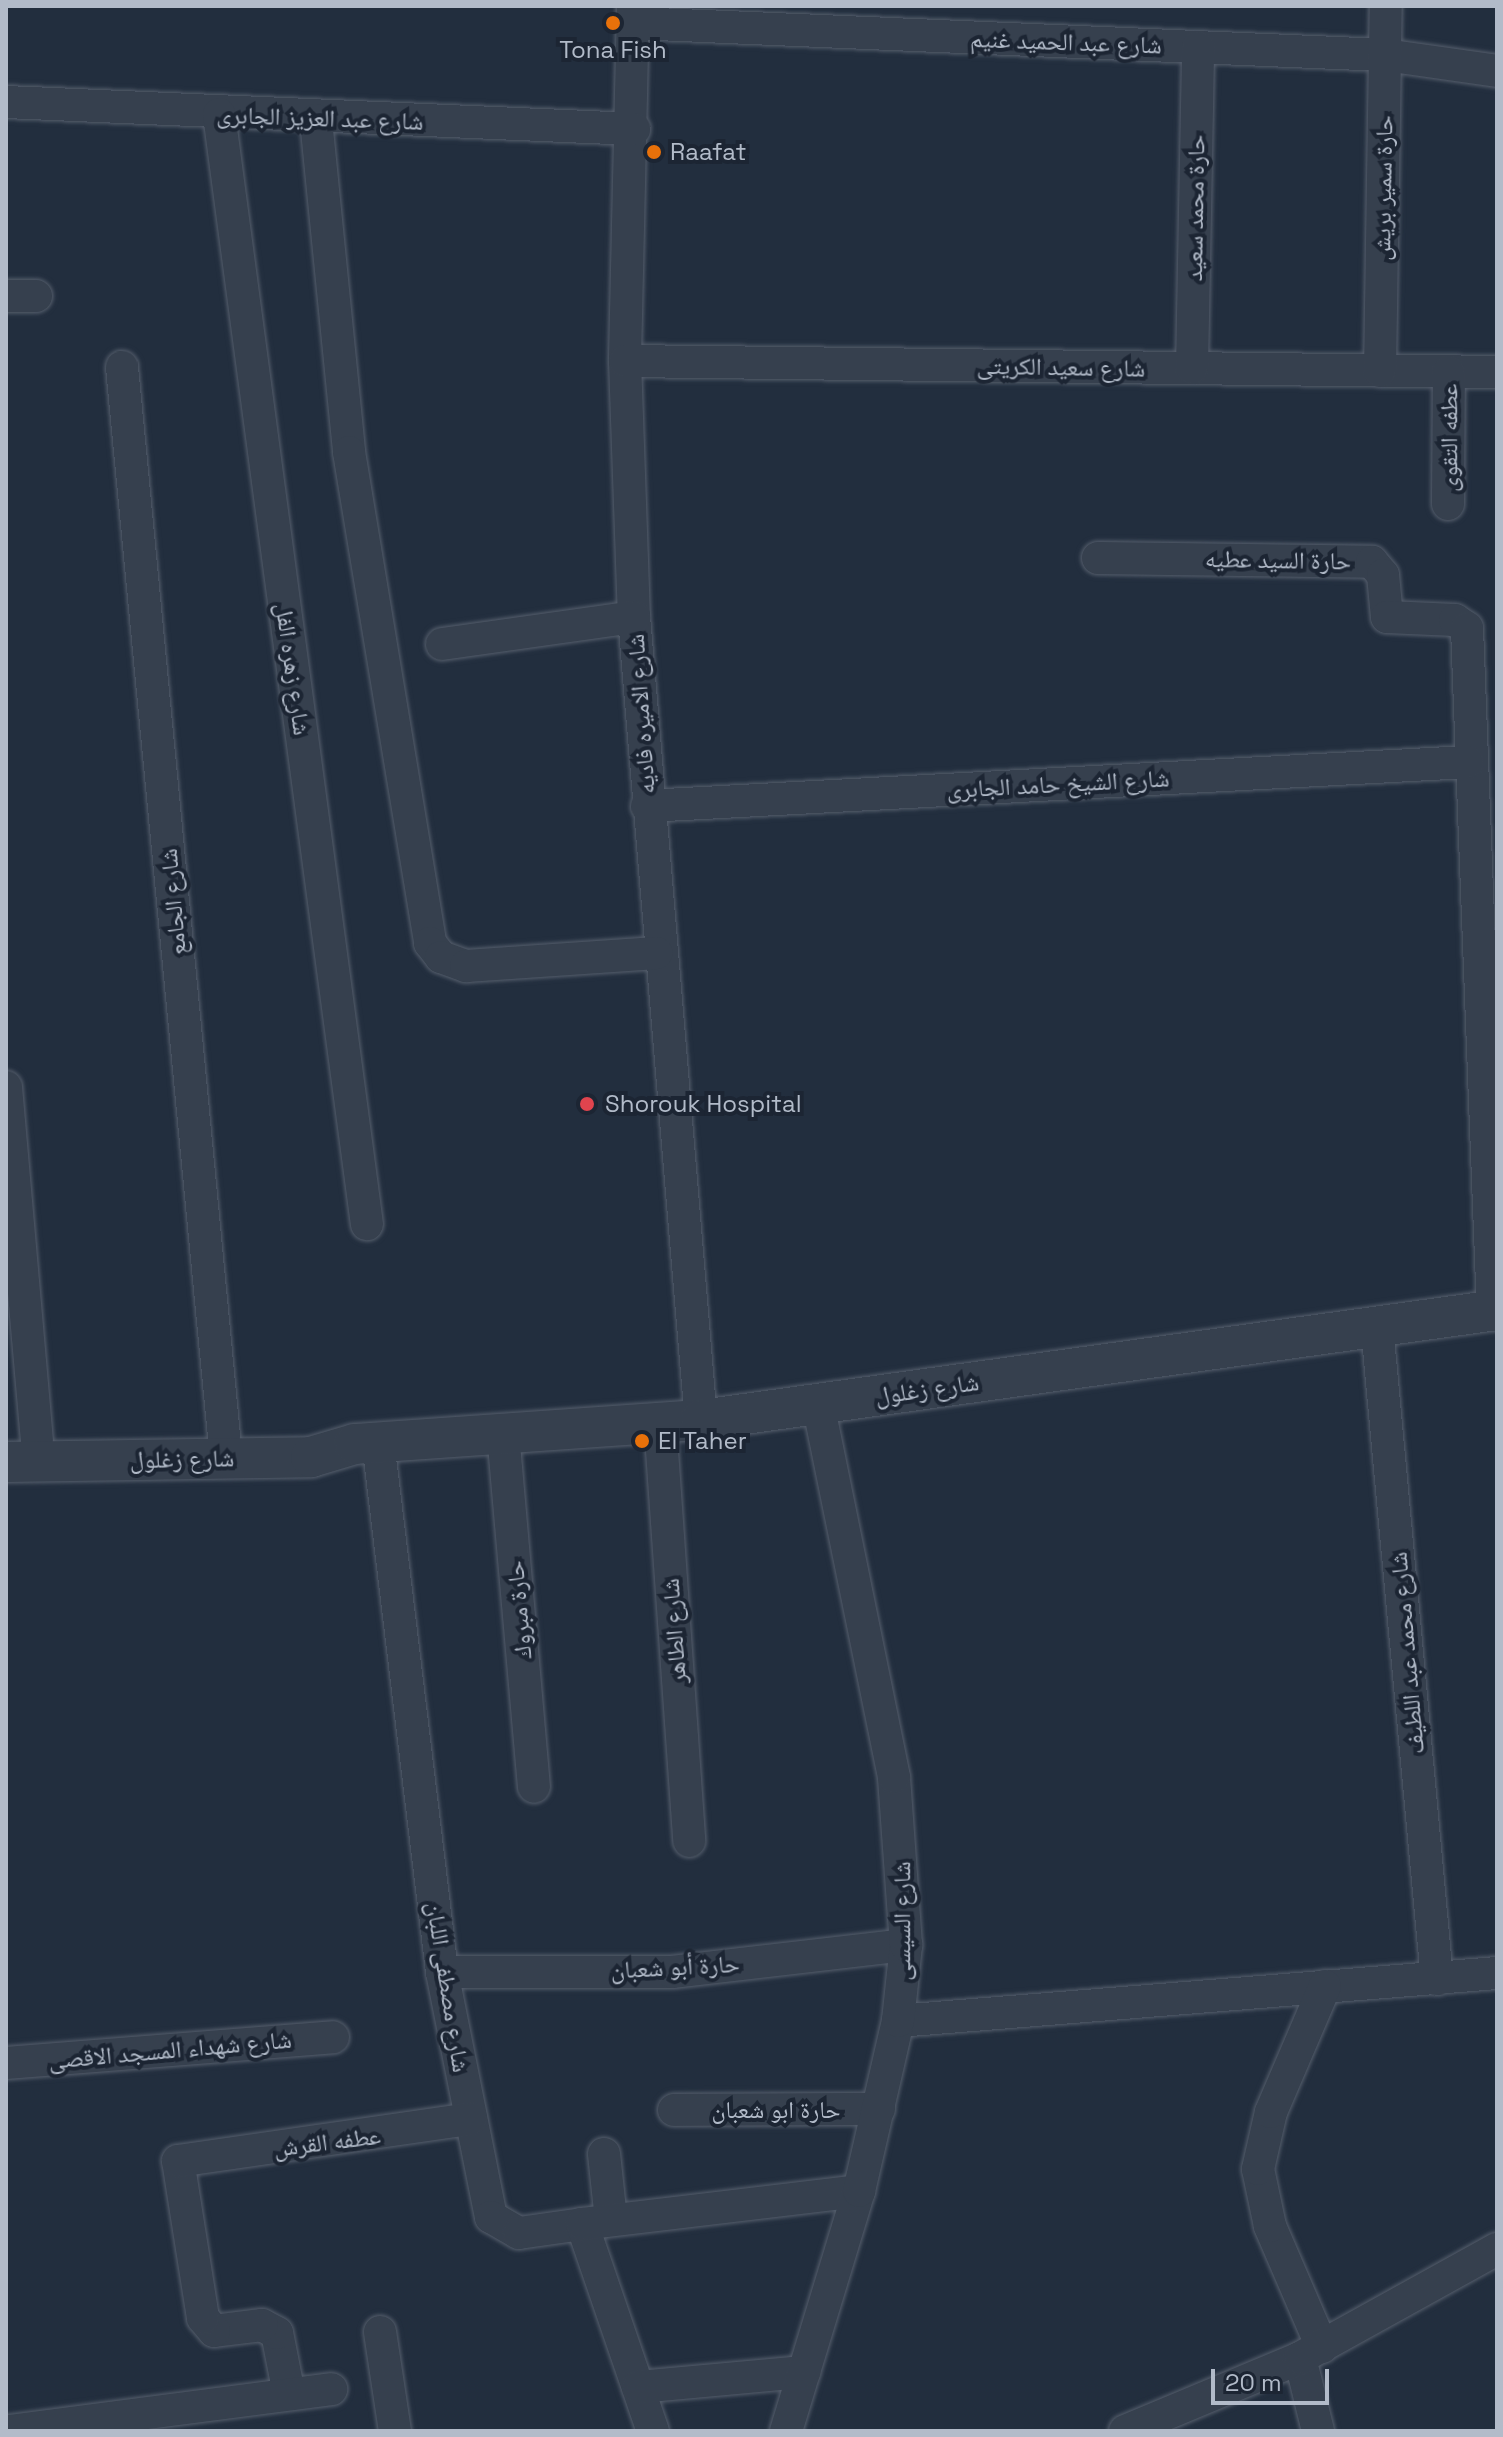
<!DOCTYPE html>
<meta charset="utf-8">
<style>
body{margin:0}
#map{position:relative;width:1503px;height:2437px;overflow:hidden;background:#222e3e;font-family:"Space Grotesk","Noto Naskh Arabic",sans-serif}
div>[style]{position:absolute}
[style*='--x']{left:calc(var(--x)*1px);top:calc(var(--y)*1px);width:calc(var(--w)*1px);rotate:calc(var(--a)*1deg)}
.roads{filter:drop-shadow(0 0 2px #555e6c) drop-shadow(0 0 2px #555e6c)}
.minor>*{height:32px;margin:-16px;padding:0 16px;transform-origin:16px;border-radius:16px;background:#36404e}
.tertiary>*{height:40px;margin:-20px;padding:0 20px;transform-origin:20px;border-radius:20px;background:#36404e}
.dots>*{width:22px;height:22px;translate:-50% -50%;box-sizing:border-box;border:4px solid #1c2533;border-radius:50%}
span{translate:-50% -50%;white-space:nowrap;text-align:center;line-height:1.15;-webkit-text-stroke:8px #1c2533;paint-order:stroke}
.street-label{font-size:24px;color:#b2bbc9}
.poi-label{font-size:24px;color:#b2bbc9}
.left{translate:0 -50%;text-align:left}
.frame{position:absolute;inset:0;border:8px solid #b2bbc9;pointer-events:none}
.scale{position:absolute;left:1211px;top:2369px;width:118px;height:36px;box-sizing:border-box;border:4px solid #b2bbc9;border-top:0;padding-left:10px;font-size:24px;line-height:28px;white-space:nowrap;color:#b2bbc9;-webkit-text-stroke:6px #1c2533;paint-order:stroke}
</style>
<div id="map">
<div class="roads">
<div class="minor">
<div style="--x:633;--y:6;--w:355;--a:91.3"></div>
<div style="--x:625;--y:361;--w:256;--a:88"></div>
<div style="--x:634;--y:617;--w:806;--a:85.23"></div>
<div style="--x:633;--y:23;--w:753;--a:2.44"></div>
<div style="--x:1385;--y:55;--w:113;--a:8.1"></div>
<div style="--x:6;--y:102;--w:629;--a:2.46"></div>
<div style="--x:219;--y:114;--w:1120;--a:82.41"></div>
<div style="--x:316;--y:120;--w:334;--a:84.3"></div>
<div style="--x:349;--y:452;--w:498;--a:80.6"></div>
<div style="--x:430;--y:943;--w:18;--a:52"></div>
<div style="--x:441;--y:957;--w:27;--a:20"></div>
<div style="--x:466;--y:966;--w:191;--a:-3.9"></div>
<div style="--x:6;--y:296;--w:30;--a:0"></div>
<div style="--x:625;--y:361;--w:872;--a:0.72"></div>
<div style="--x:122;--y:367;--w:1075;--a:84.55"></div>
<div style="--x:1192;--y:368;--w:321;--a:-88.9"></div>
<div style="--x:1380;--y:371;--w:365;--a:-89.1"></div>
<div style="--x:1448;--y:504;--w:132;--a:-89.6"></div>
<div style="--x:1098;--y:558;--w:274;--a:0.8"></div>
<div style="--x:1372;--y:562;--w:17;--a:50"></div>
<div style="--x:1383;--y:575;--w:42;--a:84.6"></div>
<div style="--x:1387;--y:617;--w:68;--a:2.5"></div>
<div style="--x:1455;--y:620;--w:14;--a:34"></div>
<div style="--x:1467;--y:628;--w:683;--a:87.82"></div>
<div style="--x:442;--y:644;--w:194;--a:-8"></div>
<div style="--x:647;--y:806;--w:822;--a:-3.07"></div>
<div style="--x:6;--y:1087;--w:354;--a:85"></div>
<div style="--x:1377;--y:1327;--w:655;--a:84.74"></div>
<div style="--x:660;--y:1422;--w:420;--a:86"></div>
<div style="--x:503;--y:1433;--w:355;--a:85"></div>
<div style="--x:378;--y:1442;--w:534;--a:83.11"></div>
<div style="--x:442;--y:1972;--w:250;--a:78.7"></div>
<div style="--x:491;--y:2217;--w:32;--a:30"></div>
<div style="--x:519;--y:2233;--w:64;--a:-8.1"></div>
<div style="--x:582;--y:2224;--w:219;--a:71.1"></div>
<div style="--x:442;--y:1972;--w:230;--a:0"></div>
<div style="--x:672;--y:1972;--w:236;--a:-6.6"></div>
<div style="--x:898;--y:2021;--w:601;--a:-4.58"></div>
<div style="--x:6;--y:2063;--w:328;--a:-4.5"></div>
<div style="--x:674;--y:2110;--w:205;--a:-0.3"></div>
<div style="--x:604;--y:2154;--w:66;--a:83.9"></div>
<div style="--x:582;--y:2224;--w:279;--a:-6.8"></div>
<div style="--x:380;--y:2332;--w:100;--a:81.4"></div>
<div style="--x:1322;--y:2347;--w:132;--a:-113.3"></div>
<div style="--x:1270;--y:2226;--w:58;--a:-101.9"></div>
<div style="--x:1258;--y:2169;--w:58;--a:-77.2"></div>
<div style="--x:1271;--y:2112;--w:137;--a:-66.8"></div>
<div style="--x:1300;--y:2358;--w:75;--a:76.1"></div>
<div style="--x:638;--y:2387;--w:167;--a:-5.2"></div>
<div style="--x:289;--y:2394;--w:62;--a:-101.1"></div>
<div style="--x:277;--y:2333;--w:17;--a:-152"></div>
<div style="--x:262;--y:2325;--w:48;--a:172.9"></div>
<div style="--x:214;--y:2331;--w:17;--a:-130"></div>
<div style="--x:203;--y:2318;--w:159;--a:-99"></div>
<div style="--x:178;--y:2161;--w:296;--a:-8.2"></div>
<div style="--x:9;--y:2431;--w:325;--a:-7.4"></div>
<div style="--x:786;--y:2431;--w:251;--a:-73.1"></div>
<div style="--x:859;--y:2191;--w:174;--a:-77.1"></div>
<div style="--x:898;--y:2021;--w:76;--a:-84"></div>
<div style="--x:906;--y:1945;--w:168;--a:-94.1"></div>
<div style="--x:894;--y:1777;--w:381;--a:-101.5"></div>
<div style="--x:1125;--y:2431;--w:190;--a:-22.6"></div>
<div style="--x:1300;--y:2358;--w:225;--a:-29"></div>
</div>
<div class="tertiary">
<div style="--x:6;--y:1462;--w:305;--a:-0.9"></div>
<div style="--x:311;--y:1457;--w:46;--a:-16.5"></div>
<div style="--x:355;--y:1444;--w:347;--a:-4"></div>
<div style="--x:701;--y:1420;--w:804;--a:-7.87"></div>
</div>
</div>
<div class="dots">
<div style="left:613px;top:23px;background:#e8710a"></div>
<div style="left:654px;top:152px;background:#e8710a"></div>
<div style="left:587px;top:1104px;background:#e0444e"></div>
<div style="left:642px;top:1441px;background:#e8710a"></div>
</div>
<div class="street-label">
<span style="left:1066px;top:42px;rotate:2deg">شارع عبد الحميد غنيم</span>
<span style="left:320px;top:118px;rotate:2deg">شارع عبد العزيز الجابرى</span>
<span style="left:1383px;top:188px;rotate:-89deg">حارة سمير بريش</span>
<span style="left:1195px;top:208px;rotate:-89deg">حارة محمد سعيد</span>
<span style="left:1061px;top:367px;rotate:1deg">شارع سعيد الكريتى</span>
<span style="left:1449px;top:438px;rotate:-90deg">عطفه التقوى</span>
<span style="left:1278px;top:560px;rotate:1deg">حارة السيد عطيه</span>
<span style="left:293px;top:669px;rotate:82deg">شارع زهره الفل</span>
<span style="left:641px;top:714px;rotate:-94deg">شارع الاميره فاديه</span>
<span style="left:1058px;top:784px;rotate:-3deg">شارع الشيخ حامد الجابرى</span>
<span style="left:173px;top:902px;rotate:-95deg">شارع الجامع</span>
<span style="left:927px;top:1389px;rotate:-8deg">شارع زغلول</span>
<span style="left:182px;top:1459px;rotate:-1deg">شارع زغلول</span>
<span style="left:519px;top:1610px;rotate:-95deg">حارة مبروك</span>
<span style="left:674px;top:1631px;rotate:-94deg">شارع الطاهر</span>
<span style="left:1407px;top:1653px;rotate:-95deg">شارع محمد عبد اللطيف</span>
<span style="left:902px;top:1921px;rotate:-90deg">شارع السيسى</span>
<span style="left:675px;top:1967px;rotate:-3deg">حارة أبو شعبان</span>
<span style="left:448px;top:1987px;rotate:81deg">شارع مصطفى اللبان</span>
<span style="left:170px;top:2050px;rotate:-5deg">شارع شهداء المسجد الاقصى</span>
<span style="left:776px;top:2110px">حارة ابو شعبان</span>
<span style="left:327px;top:2142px;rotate:-7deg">عطفه القرش</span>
</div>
<div class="poi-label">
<span style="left:613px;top:50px">Tona Fish</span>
<span class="left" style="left:670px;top:152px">Raafat</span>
<span class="left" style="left:605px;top:1104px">Shorouk Hospital</span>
<span class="left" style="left:658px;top:1441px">El Taher</span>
</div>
<div class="frame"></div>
<div class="scale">20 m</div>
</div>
